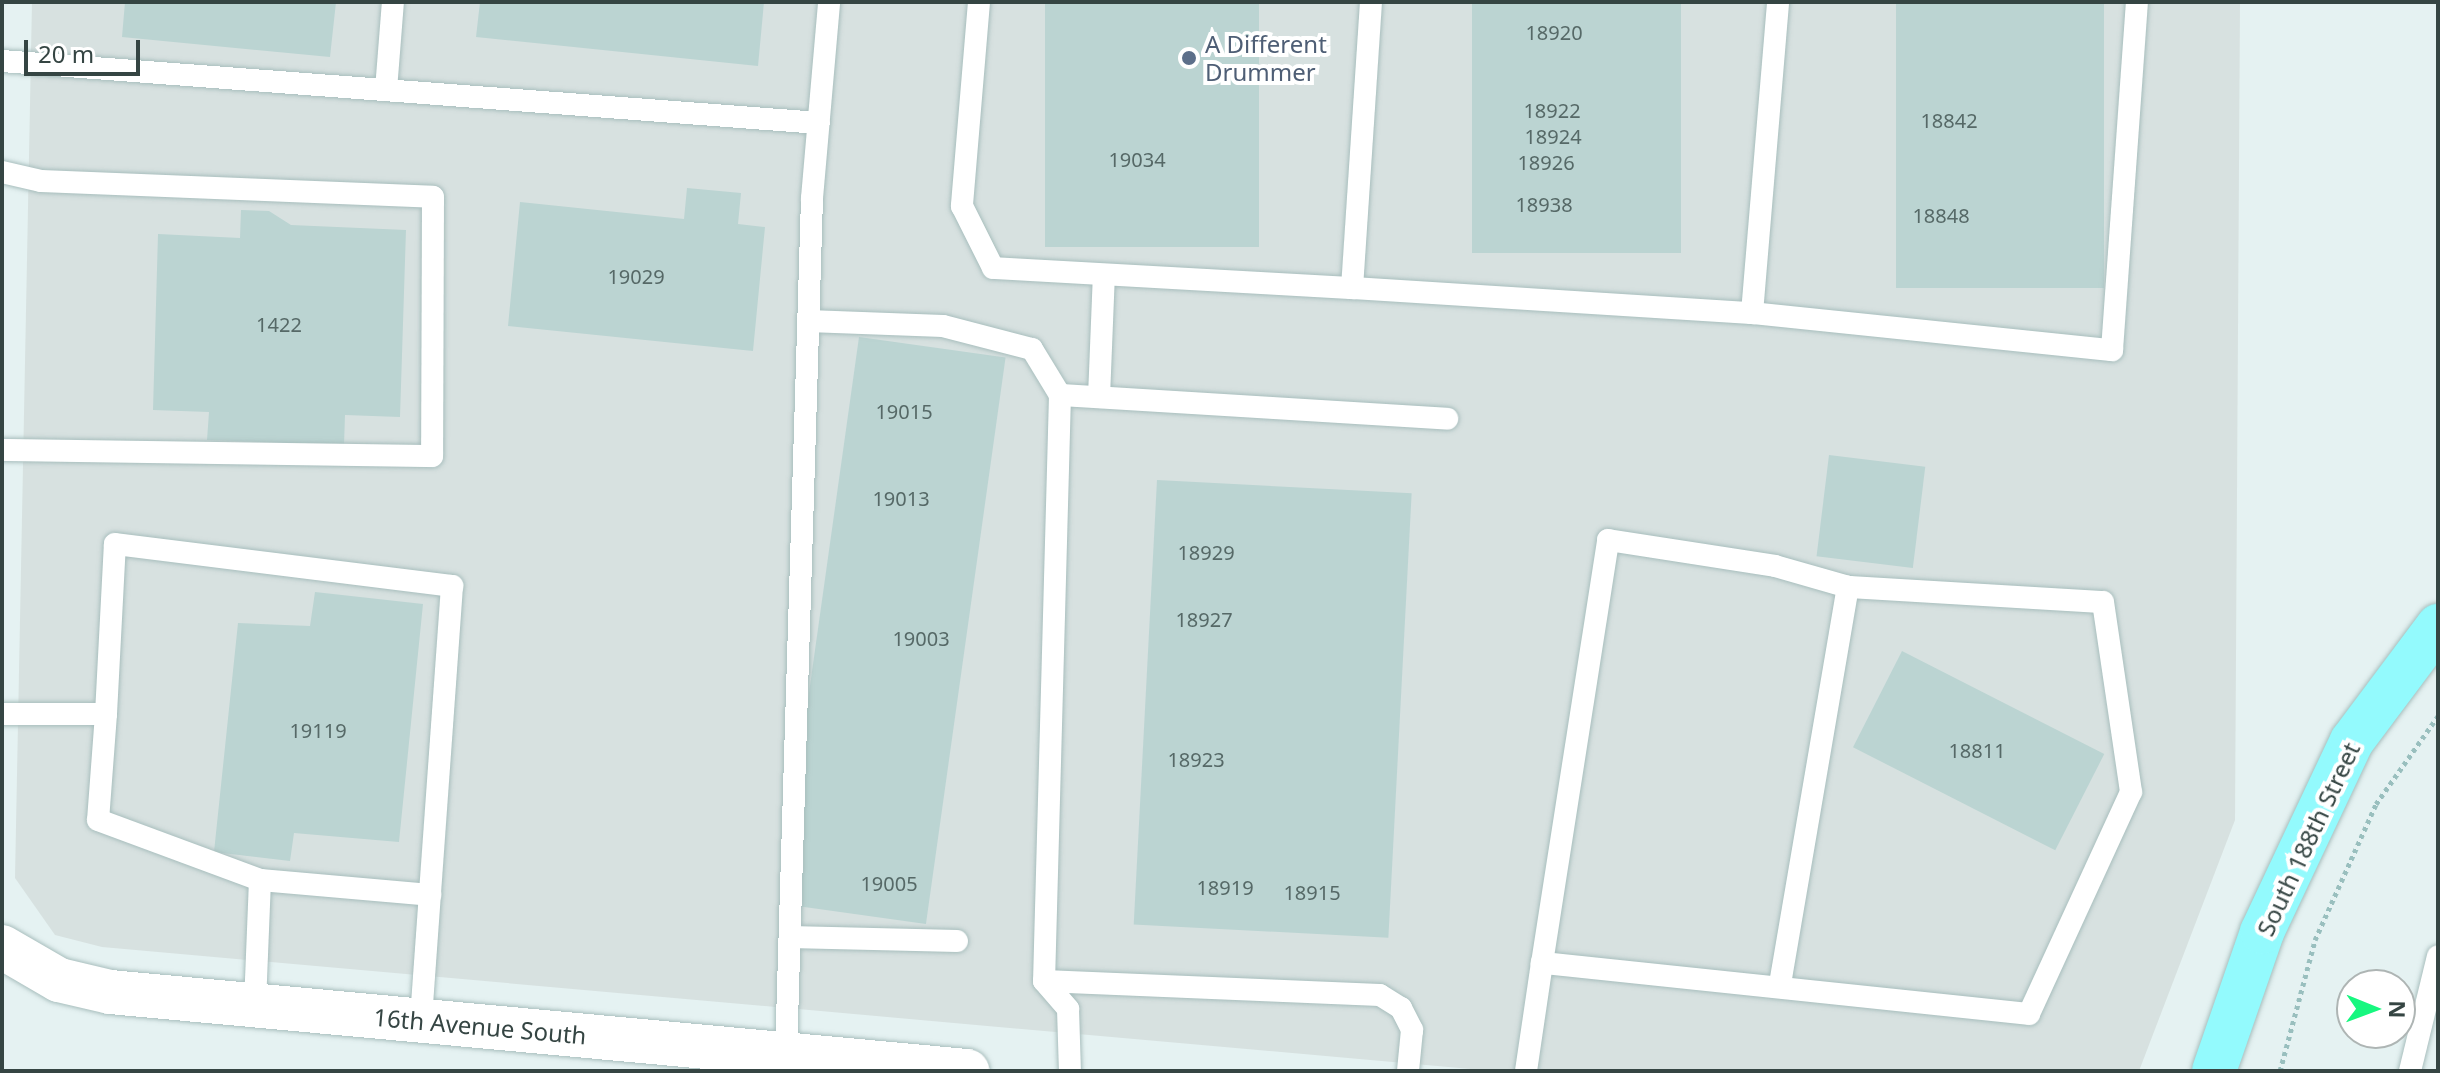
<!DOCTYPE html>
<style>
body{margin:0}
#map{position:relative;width:2440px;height:1073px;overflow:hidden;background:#e5f2f2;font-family:"Noto Sans",sans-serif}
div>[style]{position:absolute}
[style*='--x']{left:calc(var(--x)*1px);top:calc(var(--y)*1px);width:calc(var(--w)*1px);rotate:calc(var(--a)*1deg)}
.industrial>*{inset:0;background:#d7e1e0}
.building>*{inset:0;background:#bbd4d2;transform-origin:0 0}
.path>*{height:5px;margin-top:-2.5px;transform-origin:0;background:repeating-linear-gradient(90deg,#99bfbe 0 4px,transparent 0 8px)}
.roads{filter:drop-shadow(0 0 2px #a8bebd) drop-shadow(0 0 2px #a8bebd)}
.service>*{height:22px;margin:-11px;padding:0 11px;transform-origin:11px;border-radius:11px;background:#fff}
.tertiary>*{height:44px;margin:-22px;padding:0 22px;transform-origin:22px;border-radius:22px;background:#fff}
.primary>*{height:44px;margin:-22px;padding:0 22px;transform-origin:22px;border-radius:22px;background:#93fafd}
.dots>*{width:22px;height:22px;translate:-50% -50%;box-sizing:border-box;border:4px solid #fff;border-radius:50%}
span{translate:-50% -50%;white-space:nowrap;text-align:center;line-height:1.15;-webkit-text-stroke:8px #fff;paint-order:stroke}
.number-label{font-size:20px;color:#566967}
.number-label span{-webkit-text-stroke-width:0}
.service-label{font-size:24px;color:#4e5e75}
.left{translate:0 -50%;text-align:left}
.street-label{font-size:24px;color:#354543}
.frame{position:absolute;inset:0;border:4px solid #354543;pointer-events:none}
.north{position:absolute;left:2336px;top:969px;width:80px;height:80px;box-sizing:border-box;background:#fff;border:2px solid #aeb5b4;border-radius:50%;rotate:91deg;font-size:22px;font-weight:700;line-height:32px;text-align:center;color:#354543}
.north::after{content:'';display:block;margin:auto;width:28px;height:36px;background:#17f77f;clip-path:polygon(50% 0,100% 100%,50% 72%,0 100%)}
.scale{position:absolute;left:24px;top:40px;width:116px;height:36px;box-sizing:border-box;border:4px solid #354543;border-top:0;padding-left:10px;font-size:24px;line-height:28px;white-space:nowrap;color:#354543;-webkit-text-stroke:6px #fff;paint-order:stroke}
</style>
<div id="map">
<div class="industrial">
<div style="clip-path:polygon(32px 2px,2240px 2px,2235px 820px,2139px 1071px,1493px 1071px,102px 947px,55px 935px,15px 878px)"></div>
</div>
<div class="building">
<div style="clip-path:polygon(125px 2px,336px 2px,330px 57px,122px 37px)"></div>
<div style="clip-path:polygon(480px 2px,764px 2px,758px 66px,476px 37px)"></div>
<div style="left:1045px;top:2px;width:214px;height:245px"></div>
<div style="left:1472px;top:2px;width:209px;height:251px"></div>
<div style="left:1896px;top:2px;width:208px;height:286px"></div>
<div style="clip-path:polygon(687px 188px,741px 193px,738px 224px,765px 227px,753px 351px,508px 326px,520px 202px,684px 219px)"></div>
<div style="clip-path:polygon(241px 210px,269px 211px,291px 225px,406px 230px,400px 417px,345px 415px,344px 445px,207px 440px,209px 412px,153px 410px,158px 234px,240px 238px)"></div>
<div style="left:859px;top:337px;width:148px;height:572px;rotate:8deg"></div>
<div style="left:1829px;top:455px;width:97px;height:102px;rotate:7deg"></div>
<div style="left:1157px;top:480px;width:255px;height:445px;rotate:3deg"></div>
<div style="clip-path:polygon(315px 592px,423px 604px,399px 842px,294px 833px,290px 861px,214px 852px,238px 623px,310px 626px)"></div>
<div style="left:1902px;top:651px;width:227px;height:108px;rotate:27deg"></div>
</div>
<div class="path">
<div style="--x:2280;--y:1071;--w:136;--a:-75"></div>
<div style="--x:2315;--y:940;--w:149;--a:-65.8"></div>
<div style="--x:2376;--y:804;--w:108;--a:-54.8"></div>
</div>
<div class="roads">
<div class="service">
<div style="--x:979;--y:2;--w:205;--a:94.8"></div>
<div style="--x:962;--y:206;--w:69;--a:63.4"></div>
<div style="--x:993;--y:268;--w:360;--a:3.2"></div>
<div style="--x:1352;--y:288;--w:287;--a:-86.2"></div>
<div style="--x:2;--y:61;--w:819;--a:4.34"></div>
<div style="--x:386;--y:90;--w:88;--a:-85.5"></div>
<div style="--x:2;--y:172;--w:40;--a:13"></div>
<div style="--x:41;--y:181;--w:392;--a:2.3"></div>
<div style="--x:433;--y:197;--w:259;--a:90.2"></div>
<div style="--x:432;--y:456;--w:430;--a:-179.2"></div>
<div style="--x:1352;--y:288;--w:401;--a:3.6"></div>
<div style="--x:1752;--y:313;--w:312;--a:-85.2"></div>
<div style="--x:1752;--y:313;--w:362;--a:5.9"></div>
<div style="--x:2112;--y:350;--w:349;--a:-85.9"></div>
<div style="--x:808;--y:321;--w:135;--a:2.1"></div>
<div style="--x:943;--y:326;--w:92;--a:14.5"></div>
<div style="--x:1032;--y:349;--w:54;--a:58.7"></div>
<div style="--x:1060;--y:395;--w:586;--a:91.56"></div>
<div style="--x:1044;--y:981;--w:37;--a:49"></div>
<div style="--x:1068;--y:1009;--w:62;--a:88.2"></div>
<div style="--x:1060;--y:395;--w:388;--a:3.5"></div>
<div style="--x:1099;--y:397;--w:122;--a:-87.7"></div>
<div style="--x:2;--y:714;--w:104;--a:0"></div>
<div style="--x:106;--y:714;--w:170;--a:-87"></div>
<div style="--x:115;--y:544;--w:340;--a:7.1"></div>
<div style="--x:452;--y:586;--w:435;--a:94.1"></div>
<div style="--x:106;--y:714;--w:106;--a:94.3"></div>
<div style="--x:98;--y:820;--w:173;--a:20.3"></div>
<div style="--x:260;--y:880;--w:125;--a:92.3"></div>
<div style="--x:260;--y:880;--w:171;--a:5"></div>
<div style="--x:790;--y:937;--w:167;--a:1.4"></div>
<div style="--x:1044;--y:981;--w:336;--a:2.4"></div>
<div style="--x:1380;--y:995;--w:25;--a:32"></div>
<div style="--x:1401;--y:1008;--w:25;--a:63"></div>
<div style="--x:1412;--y:1030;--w:41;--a:95.6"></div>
<div style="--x:1780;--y:984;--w:403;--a:-80.3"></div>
<div style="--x:786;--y:1054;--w:856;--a:-88.26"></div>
<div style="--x:812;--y:198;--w:197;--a:-85"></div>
<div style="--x:1526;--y:1071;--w:109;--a:-81.6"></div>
<div style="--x:1542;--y:963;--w:428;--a:-81.1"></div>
<div style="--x:1608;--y:540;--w:169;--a:8.8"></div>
<div style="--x:1775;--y:566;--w:76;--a:16"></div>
<div style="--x:1848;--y:587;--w:255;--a:3.4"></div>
<div style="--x:2103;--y:602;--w:192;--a:81.6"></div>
<div style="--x:2131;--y:792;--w:244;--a:114.7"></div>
<div style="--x:2029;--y:1014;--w:490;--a:-174"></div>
<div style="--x:2410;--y:1071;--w:118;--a:-76.3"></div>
</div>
<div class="tertiary">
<div style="--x:2;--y:947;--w:66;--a:30.1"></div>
<div style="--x:59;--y:980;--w:52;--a:13.2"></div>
<div style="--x:110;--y:992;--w:861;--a:5.27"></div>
</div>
<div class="primary">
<div style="--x:2214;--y:1071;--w:147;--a:-70.9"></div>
<div style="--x:2262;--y:932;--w:211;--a:-64.8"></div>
<div style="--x:2352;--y:741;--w:144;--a:-53.2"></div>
</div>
</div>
<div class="dots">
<div style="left:1189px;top:58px;background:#5c6f8a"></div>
</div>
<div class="number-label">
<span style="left:1554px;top:32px">18920</span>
<span style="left:1552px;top:110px">18922</span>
<span style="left:1949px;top:120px">18842</span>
<span style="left:1553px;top:136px">18924</span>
<span style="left:1137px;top:159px">19034</span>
<span style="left:1546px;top:162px">18926</span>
<span style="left:1544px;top:204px">18938</span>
<span style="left:1941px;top:215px">18848</span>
<span style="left:636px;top:276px">19029</span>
<span style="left:279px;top:324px">1422</span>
<span style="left:904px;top:411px">19015</span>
<span style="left:901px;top:498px">19013</span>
<span style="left:1206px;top:552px">18929</span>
<span style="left:1204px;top:619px">18927</span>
<span style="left:921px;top:638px">19003</span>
<span style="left:318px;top:730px">19119</span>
<span style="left:1977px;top:750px">18811</span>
<span style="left:1196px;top:759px">18923</span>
<span style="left:889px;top:883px">19005</span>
<span style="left:1225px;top:887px">18919</span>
<span style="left:1312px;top:892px">18915</span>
</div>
<div class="service-label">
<span class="left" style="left:1205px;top:58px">A Different<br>Drummer</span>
</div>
<div class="street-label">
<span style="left:2308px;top:839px;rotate:-65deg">South 188th Street</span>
<span style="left:480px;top:1026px;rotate:5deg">16th Avenue South</span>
</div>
<div class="frame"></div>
<div class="north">N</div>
<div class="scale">20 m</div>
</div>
